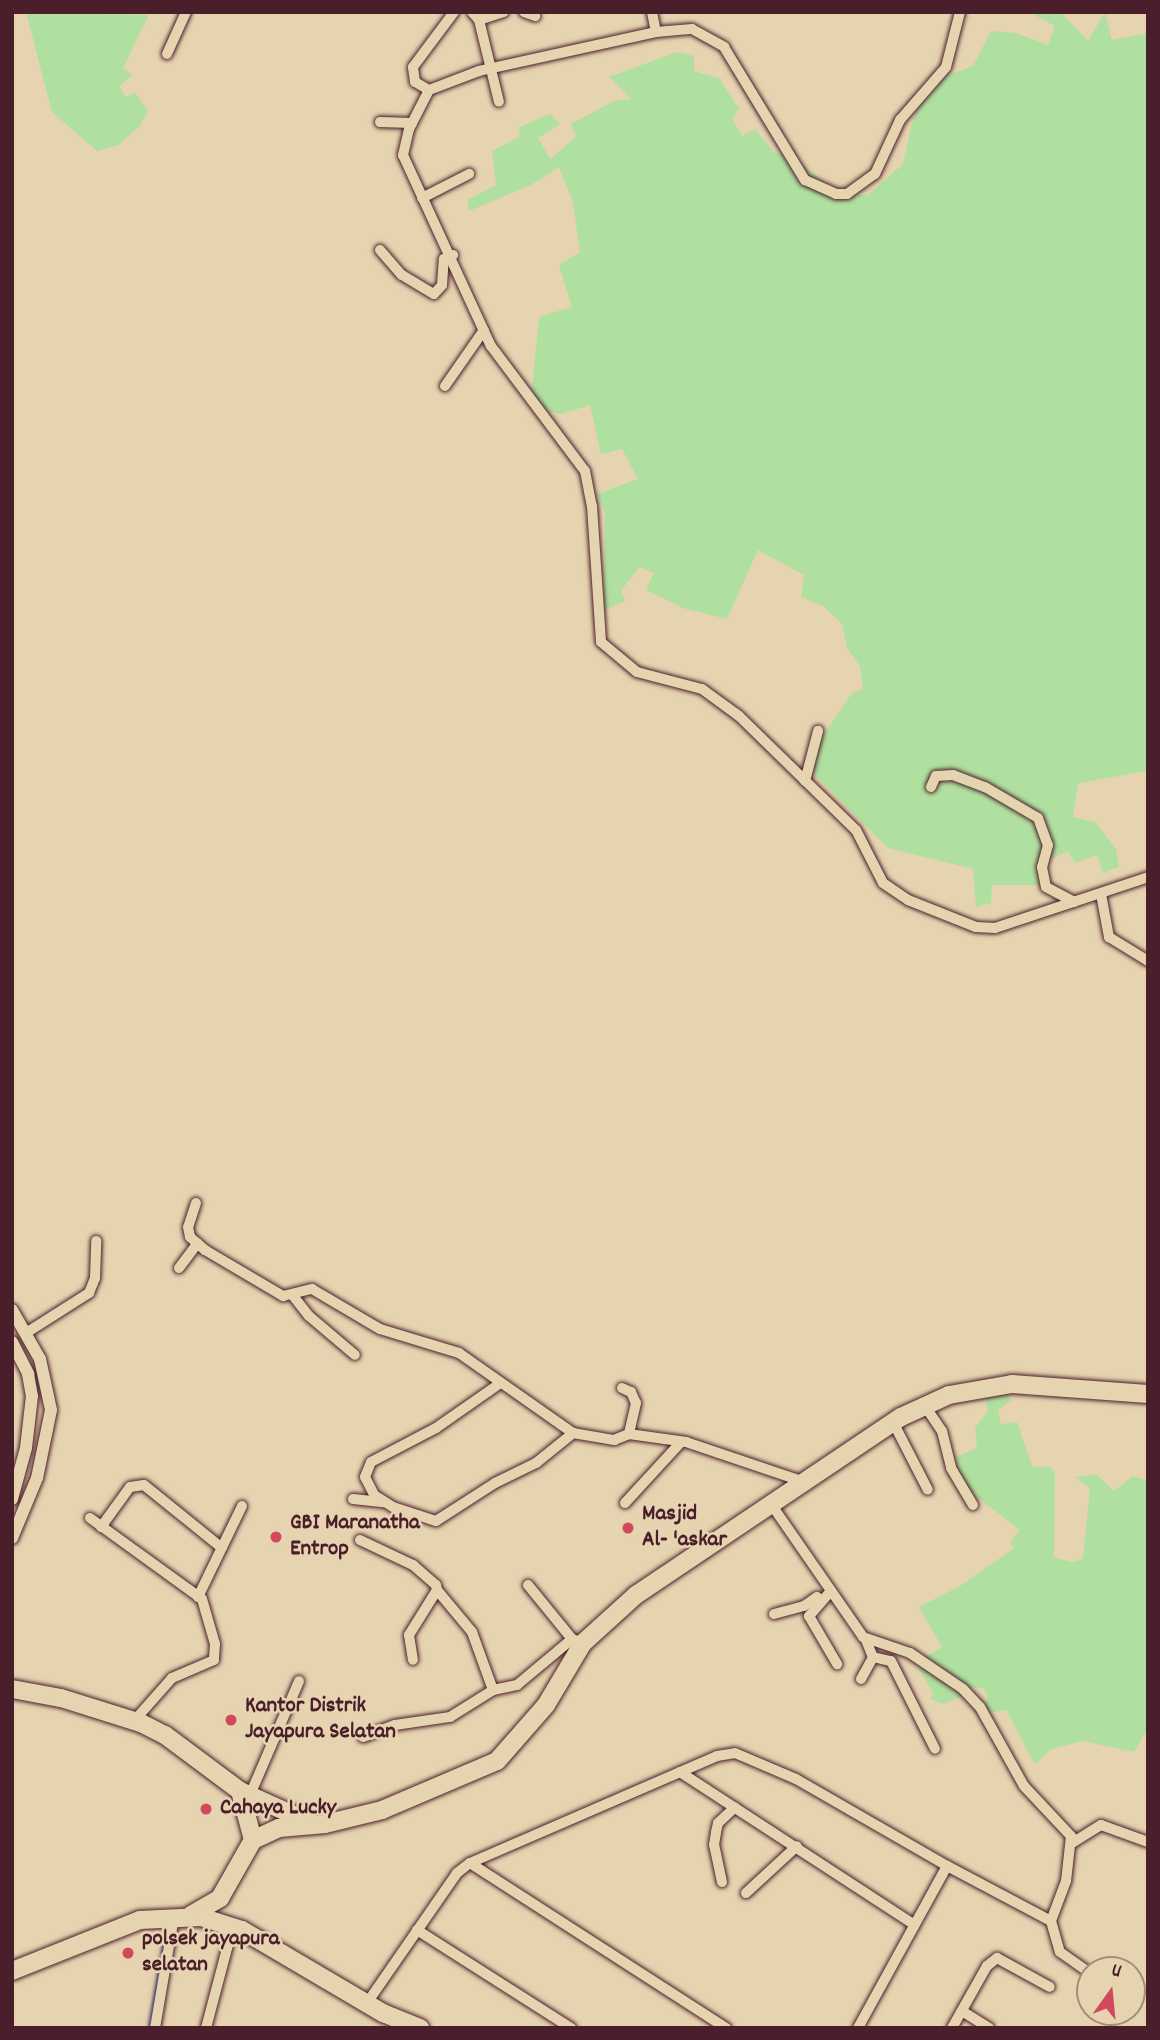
<!DOCTYPE html>
<style>
body{margin:0}
#map{position:relative;width:1160px;height:2040px;overflow:hidden;background:#e6d3b0;font-family:Dekko,sans-serif}
div>[style]{position:absolute}
[style*='--x']{left:calc(var(--x)*1px);top:calc(var(--y)*1px);width:calc(var(--w)*1px);rotate:calc(var(--a)*1deg)}
.green>*{inset:0;background:#b0e09f}
.stream>*{height:2.5px;margin:-1.25px;padding:0 1.25px;transform-origin:1.25px;border-radius:1.25px;background:#9ed6fd}
.roads{filter:drop-shadow(0 0 2px #4a1f2b) drop-shadow(0 0 2px #4a1f2b)}
.minor>*{height:10px;margin:-5px;padding:0 5px;transform-origin:5px;border-radius:5px;background:#e6d3b0}
.tertiary>*{height:12px;margin:-6px;padding:0 6px;transform-origin:6px;border-radius:6px;background:#e6d3b0}
.trunk>*{height:18px;margin:-9px;padding:0 9px;transform-origin:9px;border-radius:9px;background:#e6d3b0}
.dots>*{width:19px;height:19px;translate:-50% -50%;box-sizing:border-box;border:4px solid #e6d3b0;border-radius:50%}
span{translate:-50% -50%;white-space:nowrap;text-align:center;line-height:1.15;-webkit-text-stroke:5px #e6d3b0;paint-order:stroke}
.poi-label{font-size:23px;color:#4a1f2b;font-weight:700}
.left{translate:0 -50%;text-align:left}
.frame{position:absolute;inset:0;border:14px solid #4a1f2b;pointer-events:none}
.north{position:absolute;left:1076px;top:1956px;width:70px;height:70px;box-sizing:border-box;background:#e6d3b0;border:2px solid #a88b7b;border-radius:50%;rotate:15deg;font-size:19px;font-weight:700;line-height:28px;text-align:center;color:#4a1f2b}
.north::after{content:'';display:block;margin:auto;width:24px;height:32px;background:#d1495b;clip-path:polygon(50% 0,100% 100%,50% 72%,0 100%)}
</style>
<div id="map">
<div class="green">
<div style="clip-path:polygon(26px 12px,149px 15px,123px 68px,132px 75px,119px 86px,126px 97px,135px 92px,148px 111px,140px 126px,118px 145px,97px 151px,52px 112px)"></div>
<div style="clip-path:polygon(1029px 12px,1060px 12px,1088px 41px,1105px 12px,1112px 40px,1148px 33px,1148px 771px,1078px 783px,1073px 817px,1095px 822px,1116px 849px,1119px 867px,1103px 873px,1097px 855px,1075px 863px,1068px 851px,1037px 865px,1043px 885px,992px 885px,991px 903px,976px 907px,973px 869px,888px 848px,812px 772px,820px 740px,852px 693px,863px 689px,860px 666px,847px 648px,842px 624px,823px 606px,801px 597px,804px 575px,758px 550px,727px 619px,683px 608px,646px 590px,654px 573px,639px 567px,621px 591px,625px 601px,604px 610px,605px 512px,597px 494px,638px 479px,622px 449px,601px 454px,590px 405px,561px 414px,539px 409px,532px 390px,539px 317px,572px 307px,559px 265px,580px 252px,573px 203px,559px 167px,531px 185px,469px 211px,467px 200px,496px 185px,492px 151px,519px 137px,520px 127px,550px 114px,560px 124px,538px 138px,550px 159px,576px 137px,571px 124px,616px 100px,631px 99px,609px 77px,677px 52px,694px 56px,694px 71px,719px 78px,739px 109px,732px 118px,742px 136px,755px 129px,775px 153px,792px 157px,841px 194px,868px 195px,903px 164px,913px 119px,931px 82px,973px 66px,991px 31px,1016px 33px,1048px 45px,1055px 26px)"></div>
<div style="clip-path:polygon(1004px 1388px,1011px 1400px,998px 1410px,1001px 1424px,1017px 1422px,1032px 1466px,1051px 1467px,1055px 1475px,1054px 1557px,1071px 1562px,1083px 1559px,1090px 1488px,1075px 1477px,1096px 1474px,1114px 1491px,1133px 1476px,1144px 1480px,1148px 1477px,1148px 1729px,1134px 1752px,1083px 1741px,1051px 1749px,1035px 1765px,1006px 1710px,987px 1713px,981px 1705px,988px 1700px,984px 1688px,967px 1688px,960px 1697px,943px 1704px,930px 1699px,933px 1693px,918px 1667px,922px 1659px,942px 1647px,919px 1607px,960px 1586px,1013px 1549px,1011px 1541px,1020px 1530px,973px 1494px,959px 1478px,956px 1457px,977px 1448px,975px 1428px,988px 1411px,984px 1390px)"></div>
</div>
<div class="stream">
<div style="--x:148;--y:2028;--w:103;--a:-79.9"></div>
</div>
<div class="roads">
<div class="minor">
<div style="--x:472;--y:12;--w:11;--a:49"></div>
<div style="--x:479;--y:20;--w:84;--a:76.3"></div>
<div style="--x:524;--y:12;--w:12;--a:20"></div>
<div style="--x:652;--y:12;--w:20;--a:79"></div>
<div style="--x:656;--y:32;--w:36;--a:-5"></div>
<div style="--x:692;--y:29;--w:37;--a:29"></div>
<div style="--x:724;--y:47;--w:156;--a:58.7"></div>
<div style="--x:805;--y:180;--w:34;--a:24"></div>
<div style="--x:836;--y:194;--w:11;--a:0"></div>
<div style="--x:847;--y:194;--w:34;--a:-36"></div>
<div style="--x:875;--y:174;--w:60;--a:-65.2"></div>
<div style="--x:900;--y:120;--w:70;--a:-49"></div>
<div style="--x:946;--y:67;--w:57;--a:-75.7"></div>
<div style="--x:479;--y:20;--w:26;--a:-18"></div>
<div style="--x:656;--y:32;--w:181;--a:167.6"></div>
<div style="--x:479;--y:71;--w:53;--a:159.2"></div>
<div style="--x:429;--y:90;--w:44;--a:117.1"></div>
<div style="--x:409;--y:129;--w:27;--a:103"></div>
<div style="--x:403;--y:155;--w:210;--a:65.3"></div>
<div style="--x:491;--y:346;--w:156;--a:53.1"></div>
<div style="--x:585;--y:471;--w:36;--a:79"></div>
<div style="--x:592;--y:506;--w:136;--a:86.2"></div>
<div style="--x:601;--y:642;--w:47;--a:39.8"></div>
<div style="--x:637;--y:672;--w:67;--a:14.7"></div>
<div style="--x:702;--y:689;--w:46;--a:36.1"></div>
<div style="--x:739;--y:716;--w:163;--a:44.3"></div>
<div style="--x:856;--y:830;--w:59;--a:63"></div>
<div style="--x:883;--y:883;--w:30;--a:34"></div>
<div style="--x:908;--y:900;--w:73;--a:21.7"></div>
<div style="--x:976;--y:927;--w:19;--a:3"></div>
<div style="--x:995;--y:928;--w:161;--a:-18.4"></div>
<div style="--x:167;--y:54;--w:46;--a:-65.7"></div>
<div style="--x:429;--y:90;--w:16;--a:-150"></div>
<div style="--x:415;--y:82;--w:15;--a:-98"></div>
<div style="--x:413;--y:67;--w:69;--a:-53.3"></div>
<div style="--x:380;--y:122;--w:32;--a:2"></div>
<div style="--x:422;--y:198;--w:53;--a:-27.1"></div>
<div style="--x:380;--y:250;--w:33;--a:49"></div>
<div style="--x:402;--y:275;--w:37;--a:31"></div>
<div style="--x:434;--y:294;--w:12;--a:-48"></div>
<div style="--x:442;--y:285;--w:26;--a:-86"></div>
<div style="--x:444;--y:259;--w:10;--a:-24"></div>
<div style="--x:445;--y:386;--w:68;--a:-55.1"></div>
<div style="--x:805;--y:781;--w:52;--a:-75.4"></div>
<div style="--x:931;--y:787;--w:12;--a:-66"></div>
<div style="--x:936;--y:776;--w:17;--a:-3"></div>
<div style="--x:953;--y:775;--w:34;--a:21"></div>
<div style="--x:985;--y:787;--w:61;--a:30.3"></div>
<div style="--x:1038;--y:818;--w:29;--a:70"></div>
<div style="--x:1048;--y:845;--w:23;--a:105"></div>
<div style="--x:1042;--y:867;--w:20;--a:79"></div>
<div style="--x:1046;--y:887;--w:32;--a:28"></div>
<div style="--x:1101;--y:894;--w:44;--a:79.5"></div>
<div style="--x:1109;--y:937;--w:46;--a:31.6"></div>
<div style="--x:196;--y:1203;--w:25;--a:108"></div>
<div style="--x:188;--y:1227;--w:10;--a:79"></div>
<div style="--x:190;--y:1237;--w:20;--a:41"></div>
<div style="--x:205;--y:1250;--w:91;--a:30.5"></div>
<div style="--x:283;--y:1296;--w:30;--a:-14"></div>
<div style="--x:312;--y:1289;--w:79;--a:30.5"></div>
<div style="--x:380;--y:1329;--w:83;--a:16.9"></div>
<div style="--x:459;--y:1353;--w:139;--a:35.1"></div>
<div style="--x:573;--y:1433;--w:42;--a:9.7"></div>
<div style="--x:614;--y:1440;--w:16;--a:-22"></div>
<div style="--x:629;--y:1434;--w:58;--a:8"></div>
<div style="--x:686;--y:1442;--w:125;--a:18.7"></div>
<div style="--x:179;--y:1268;--w:31;--a:-53"></div>
<div style="--x:294;--y:1297;--w:24;--a:52"></div>
<div style="--x:309;--y:1316;--w:60;--a:40.3"></div>
<div style="--x:26;--y:1333;--w:75;--a:-32.4"></div>
<div style="--x:89;--y:1293;--w:16;--a:-68"></div>
<div style="--x:95;--y:1278;--w:37;--a:-88"></div>
<div style="--x:499;--y:1384;--w:77;--a:145.1"></div>
<div style="--x:436;--y:1428;--w:73;--a:152.4"></div>
<div style="--x:371;--y:1462;--w:16;--a:112"></div>
<div style="--x:365;--y:1477;--w:20;--a:63"></div>
<div style="--x:374;--y:1495;--w:22;--a:32"></div>
<div style="--x:393;--y:1507;--w:45;--a:18"></div>
<div style="--x:436;--y:1521;--w:70;--a:-32.8"></div>
<div style="--x:495;--y:1483;--w:46;--a:-26"></div>
<div style="--x:536;--y:1463;--w:48;--a:-39"></div>
<div style="--x:622;--y:1388;--w:10;--a:24"></div>
<div style="--x:631;--y:1392;--w:12;--a:66"></div>
<div style="--x:636;--y:1403;--w:32;--a:103"></div>
<div style="--x:925;--y:1406;--w:30;--a:56"></div>
<div style="--x:942;--y:1431;--w:38;--a:76"></div>
<div style="--x:951;--y:1468;--w:43;--a:59.3"></div>
<div style="--x:893;--y:1422;--w:76;--a:62.8"></div>
<div style="--x:353;--y:1499;--w:31;--a:6"></div>
<div style="--x:625;--y:1503;--w:83;--a:-47.4"></div>
<div style="--x:771;--y:1504;--w:162;--a:55.3"></div>
<div style="--x:863;--y:1637;--w:50;--a:18.8"></div>
<div style="--x:910;--y:1653;--w:64;--a:34.2"></div>
<div style="--x:963;--y:1689;--w:25;--a:47"></div>
<div style="--x:980;--y:1707;--w:90;--a:60.9"></div>
<div style="--x:1024;--y:1786;--w:69;--a:46.8"></div>
<div style="--x:1071;--y:1836;--w:45;--a:96.3"></div>
<div style="--x:1066;--y:1881;--w:43;--a:110.6"></div>
<div style="--x:1051;--y:1921;--w:118;--a:-152.1"></div>
<div style="--x:90;--y:1518;--w:138;--a:35.9"></div>
<div style="--x:202;--y:1599;--w:47;--a:73.9"></div>
<div style="--x:215;--y:1644;--w:16;--a:94"></div>
<div style="--x:214;--y:1660;--w:46;--a:156.8"></div>
<div style="--x:172;--y:1678;--w:57;--a:131.5"></div>
<div style="--x:101;--y:1527;--w:49;--a:-54.1"></div>
<div style="--x:130;--y:1487;--w:14;--a:-8"></div>
<div style="--x:144;--y:1485;--w:100;--a:38.9"></div>
<div style="--x:360;--y:1540;--w:59;--a:25.3"></div>
<div style="--x:413;--y:1565;--w:30;--a:41"></div>
<div style="--x:436;--y:1585;--w:5;--a:79"></div>
<div style="--x:437;--y:1590;--w:53;--a:121.9"></div>
<div style="--x:409;--y:1635;--w:25;--a:81"></div>
<div style="--x:528;--y:1585;--w:70;--a:50.8"></div>
<div style="--x:437;--y:1590;--w:55;--a:50.2"></div>
<div style="--x:472;--y:1632;--w:62;--a:70.1"></div>
<div style="--x:493;--y:1690;--w:25;--a:-12"></div>
<div style="--x:517;--y:1685;--w:72;--a:-39.9"></div>
<div style="--x:572;--y:1639;--w:12;--a:20"></div>
<div style="--x:830;--y:1592;--w:32;--a:131"></div>
<div style="--x:809;--y:1616;--w:56;--a:59.7"></div>
<div style="--x:198;--y:1597;--w:101;--a:-64.2"></div>
<div style="--x:774;--y:1614;--w:31;--a:-15"></div>
<div style="--x:804;--y:1606;--w:16;--a:-35"></div>
<div style="--x:866;--y:1640;--w:18;--a:68"></div>
<div style="--x:873;--y:1657;--w:18;--a:13"></div>
<div style="--x:891;--y:1661;--w:98;--a:63.4"></div>
<div style="--x:861;--y:1679;--w:25;--a:-61"></div>
<div style="--x:363;--y:1737;--w:34;--a:-21"></div>
<div style="--x:395;--y:1725;--w:56;--a:-8.3"></div>
<div style="--x:450;--y:1717;--w:51;--a:-32.1"></div>
<div style="--x:680;--y:1772;--w:280;--a:33.1"></div>
<div style="--x:250;--y:1795;--w:124;--a:-66.7"></div>
<div style="--x:1072;--y:1843;--w:34;--a:-32"></div>
<div style="--x:1101;--y:1825;--w:50;--a:19.9"></div>
<div style="--x:470;--y:1863;--w:305;--a:32.8"></div>
<div style="--x:722;--y:1882;--w:38;--a:-102"></div>
<div style="--x:714;--y:1845;--w:13;--a:-81"></div>
<div style="--x:716;--y:1832;--w:9;--a:-77"></div>
<div style="--x:718;--y:1823;--w:23;--a:-43"></div>
<div style="--x:746;--y:1893;--w:69;--a:-42.7"></div>
<div style="--x:1051;--y:1921;--w:32;--a:74"></div>
<div style="--x:1060;--y:1952;--w:37;--a:35"></div>
<div style="--x:417;--y:1930;--w:183;--a:32.5"></div>
<div style="--x:367;--y:2003;--w:158;--a:-55.3"></div>
<div style="--x:457;--y:1873;--w:16;--a:-38"></div>
<div style="--x:470;--y:1863;--w:269;--a:-23.4"></div>
<div style="--x:717;--y:1756;--w:18;--a:-9"></div>
<div style="--x:735;--y:1753;--w:66;--a:23.1"></div>
<div style="--x:796;--y:1779;--w:174;--a:29.9"></div>
<div style="--x:947;--y:1866;--w:185;--a:118.8"></div>
<div style="--x:962;--y:2011;--w:32;--a:32"></div>
<div style="--x:155;--y:2028;--w:113;--a:-80.3"></div>
<div style="--x:206;--y:2028;--w:106;--a:-75.2"></div>
<div style="--x:952;--y:2028;--w:71;--a:-60.6"></div>
<div style="--x:987;--y:1966;--w:13;--a:-39"></div>
<div style="--x:997;--y:1958;--w:60;--a:28.7"></div>
</div>
<div class="tertiary">
<div style="--x:12;--y:1310;--w:56;--a:60.3"></div>
<div style="--x:40;--y:1359;--w:52;--a:77.8"></div>
<div style="--x:51;--y:1410;--w:69;--a:101.6"></div>
<div style="--x:37;--y:1478;--w:65;--a:112.6"></div>
<div style="--x:12;--y:1342;--w:36;--a:63"></div>
<div style="--x:28;--y:1374;--w:22;--a:80"></div>
<div style="--x:32;--y:1396;--w:52;--a:96.6"></div>
<div style="--x:26;--y:1448;--w:53;--a:105.4"></div>
</div>
<div class="trunk">
<div style="--x:12;--y:1689;--w:50;--a:10.4"></div>
<div style="--x:61;--y:1698;--w:84;--a:17.4"></div>
<div style="--x:141;--y:1723;--w:27;--a:27"></div>
<div style="--x:165;--y:1735;--w:94;--a:36.7"></div>
<div style="--x:240;--y:1791;--w:76;--a:24.2"></div>
<div style="--x:253;--y:1840;--w:29;--a:-25"></div>
<div style="--x:279;--y:1828;--w:46;--a:-5"></div>
<div style="--x:325;--y:1824;--w:59;--a:-13.8"></div>
<div style="--x:382;--y:1810;--w:125;--a:-23.1"></div>
<div style="--x:497;--y:1761;--w:74;--a:-48.8"></div>
<div style="--x:546;--y:1705;--w:72;--a:-59.2"></div>
<div style="--x:583;--y:1643;--w:72;--a:-42.2"></div>
<div style="--x:636;--y:1595;--w:319;--a:-33.9"></div>
<div style="--x:901;--y:1417;--w:53;--a:-24.6"></div>
<div style="--x:949;--y:1395;--w:64;--a:-9.9"></div>
<div style="--x:1012;--y:1384;--w:136;--a:4.2"></div>
<div style="--x:191;--y:1915;--w:34;--a:-30"></div>
<div style="--x:220;--y:1898;--w:67;--a:-60.4"></div>
<div style="--x:253;--y:1840;--w:51;--a:-104.9"></div>
<div style="--x:12;--y:1971;--w:138;--a:-21.7"></div>
<div style="--x:140;--y:1920;--w:61;--a:-2.8"></div>
<div style="--x:201;--y:1917;--w:43;--a:17.6"></div>
<div style="--x:242;--y:1930;--w:164;--a:30.5"></div>
<div style="--x:383;--y:2013;--w:40;--a:22"></div>
</div>
</div>
<div class="dots">
<div style="left:628px;top:1528px;background:#d1495b"></div>
<div style="left:276px;top:1537px;background:#d1495b"></div>
<div style="left:231px;top:1720px;background:#d1495b"></div>
<div style="left:206px;top:1809px;background:#d1495b"></div>
<div style="left:128px;top:1953px;background:#d1495b"></div>
</div>
<div class="poi-label">
<span class="left" style="left:642px;top:1528px">Masjid<br>Al- 'askar</span>
<span class="left" style="left:290px;top:1537px">GBI Maranatha<br>Entrop</span>
<span class="left" style="left:245px;top:1720px">Kantor Distrik<br>Jayapura Selatan</span>
<span class="left" style="left:220px;top:1809px">Cahaya Lucky</span>
<span class="left" style="left:142px;top:1953px">polsek jayapura<br>selatan</span>
</div>
<div class="frame"></div>
<div class="north">U</div>
</div>
